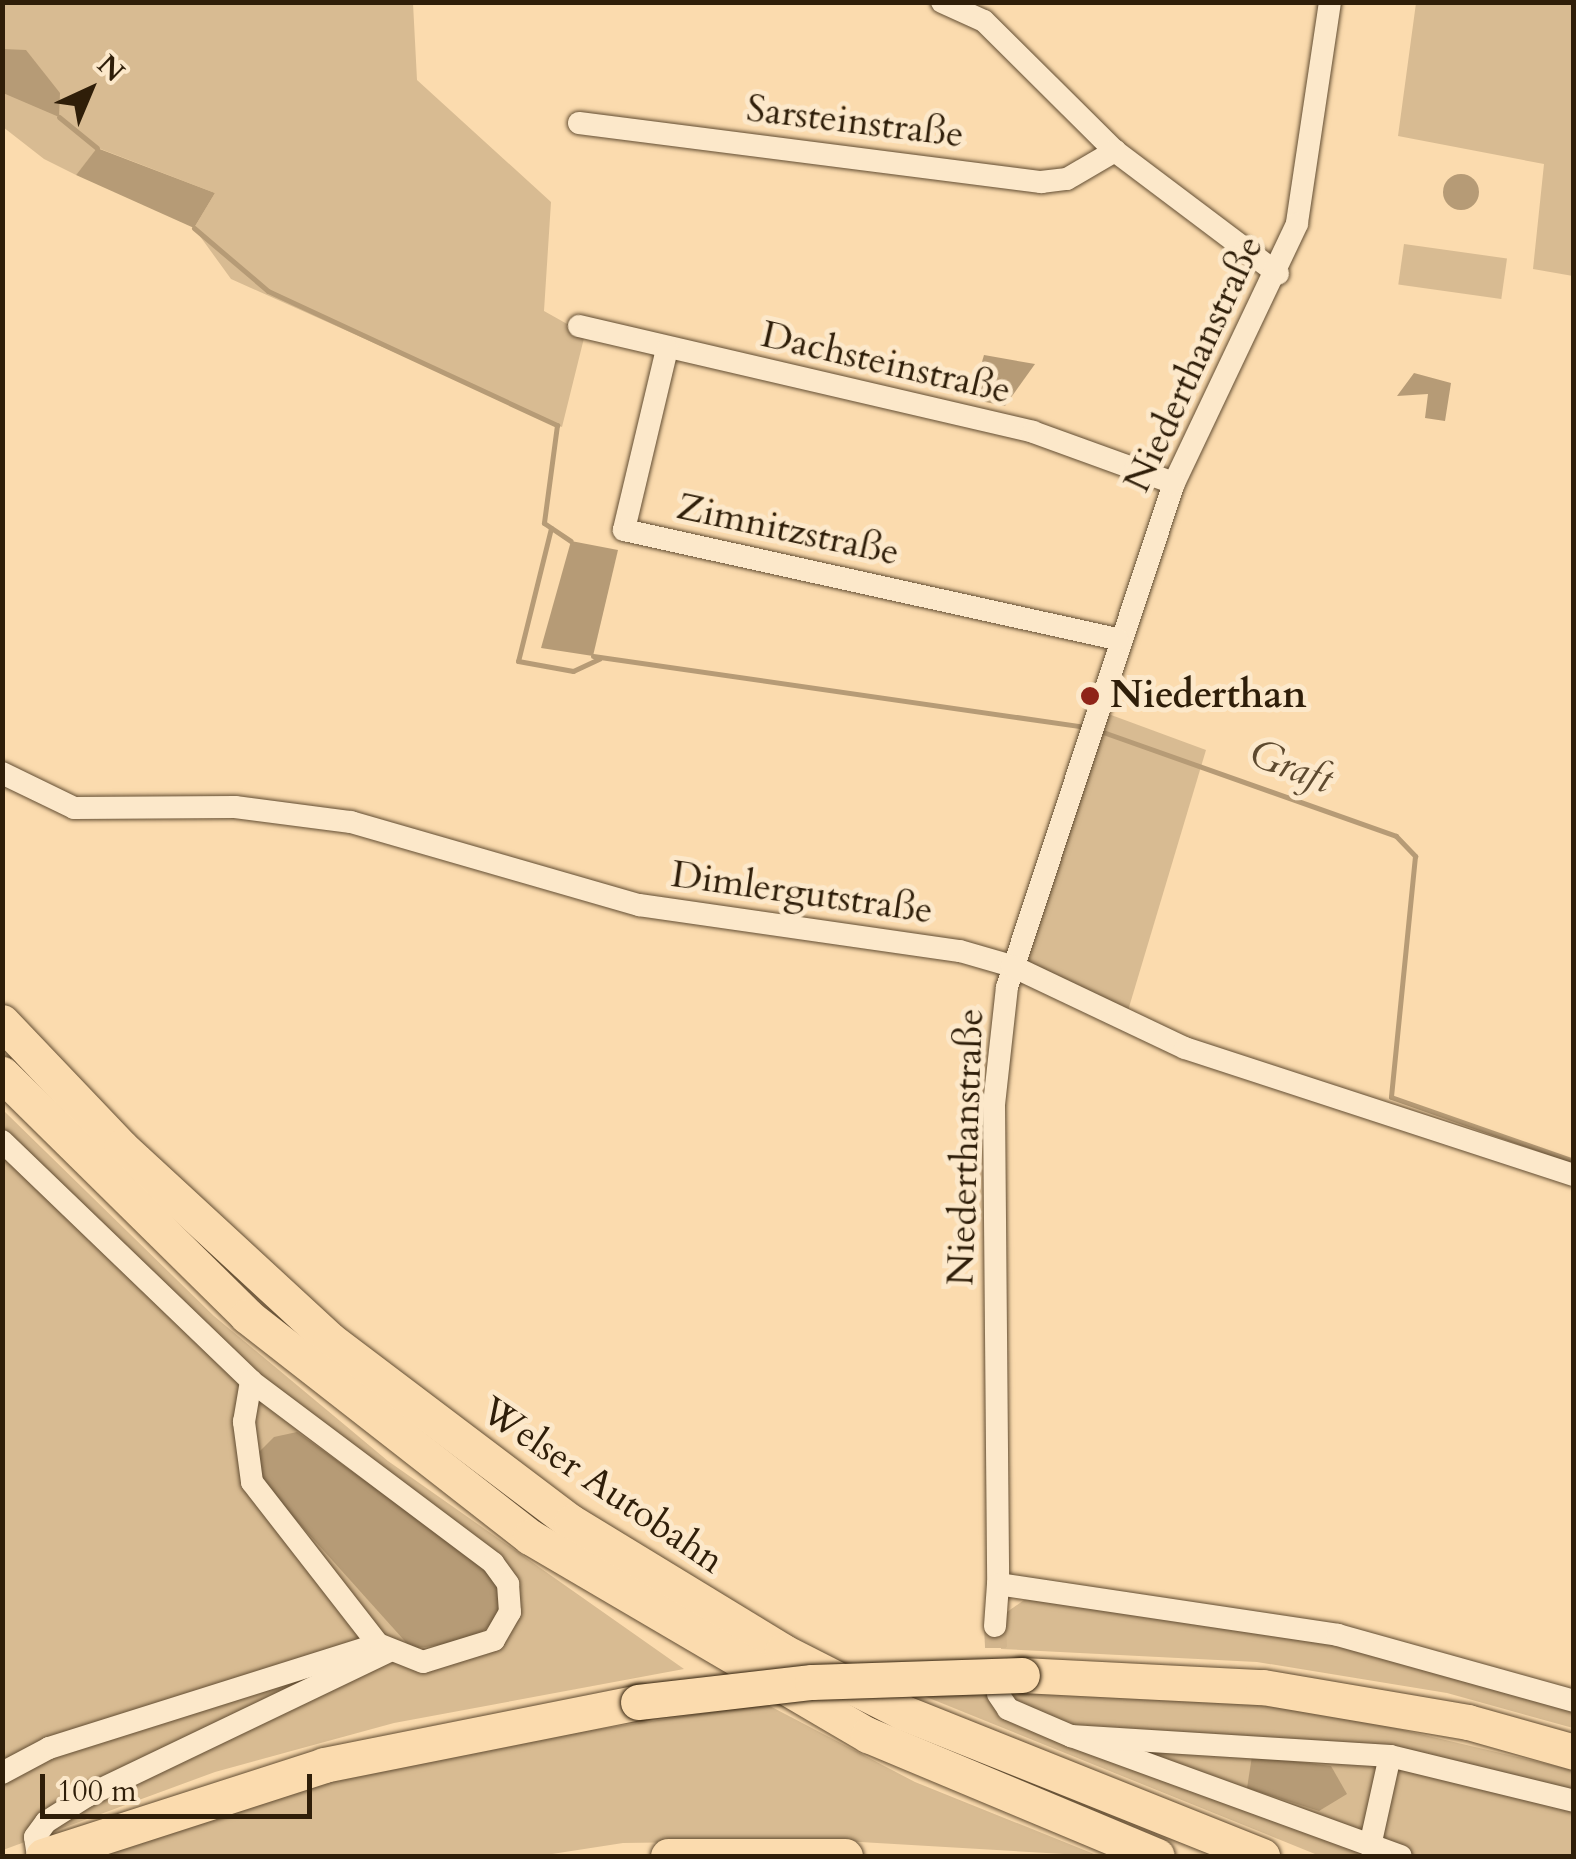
<!DOCTYPE html>
<meta charset="utf-8">
<style>
body{margin:0}
#map{position:relative;width:1576px;height:1859px;overflow:hidden;background:#fbdbae;font-family:Cardo,serif}
div>[style]{position:absolute}
[style*='--x']{left:calc(var(--x)*1px);top:calc(var(--y)*1px);width:calc(var(--w)*1px);rotate:calc(var(--a)*1deg)}
.green>*{inset:0;background:#d8bb92;transform-origin:0 0}
.water>*{inset:0;background:#b69b76}
.round{border-radius:50%}
.stream>*{height:5px;margin:-2.5px;padding:0 2.5px;transform-origin:2.5px;border-radius:2.5px;background:#b69b76}
.minor-tunnel>*{height:22px;margin-top:-11px;transform-origin:0;background:repeating-linear-gradient(90deg,#d2b58d 0 22px,transparent 0 33px)}
.roads{filter:drop-shadow(0 0 2px #624d32) drop-shadow(0 0 2px #624d32)}
.minor>*{height:22px;margin:-11px;padding:0 11px;transform-origin:11px;border-radius:11px;background:#fce8ca}
.highway>*{height:35px;margin:-17.5px;padding:0 17.5px;transform-origin:17.5px;border-radius:17.5px;background:#fbdbae}
.bridges{filter:drop-shadow(0 0 2px #2f1e09) drop-shadow(0 0 2px #2f1e09)}
.highway-bridge>*{height:35px;margin:-17.5px;padding:0 17.5px;transform-origin:17.5px;border-radius:17.5px;background:#fbdbae}
.dots>*{width:28px;height:28px;translate:-50% -50%;box-sizing:border-box;border:5px solid #fce8ca;border-radius:50%}
span{translate:-50% -50%;white-space:nowrap;text-align:center;line-height:1.15;-webkit-text-stroke:10px #fce8ca;paint-order:stroke}
.street-label{font-size:38px;color:#2f1e09}
.poi-label{font-size:38px;color:#2f1e09;font-weight:700}
.left{translate:0 -50%;text-align:left}
.water-label{font-size:40px;color:#5e4a2f;font-style:italic}
.frame{position:absolute;inset:0;border:5px solid #2f1e09;pointer-events:none}
.north{position:absolute;left:40px;top:40px;width:100px;height:100px;-webkit-text-stroke:8px #fce8ca;paint-order:stroke;rotate:44deg;font-size:28px;font-weight:700;line-height:40px;text-align:center;color:#2f1e09}
.north::after{content:'';display:block;margin:auto;width:35px;height:45px;background:#2f1e09;clip-path:polygon(50% 0,100% 100%,50% 72%,0 100%)}
.scale{position:absolute;left:40px;top:1774px;width:272px;height:45px;box-sizing:border-box;border:5px solid #2f1e09;border-top:0;padding-left:12px;font-size:30px;line-height:35px;white-space:nowrap;color:#2f1e09;-webkit-text-stroke:8px #fce8ca;paint-order:stroke}
</style>
<div id="map">
<div class="green">
<div style="clip-path:polygon(2px 3px,413px 3px,417px 80px,551px 202px,544px 311px,585px 334px,562px 427px,231px 279px,194px 228px,215px 193px,98px 148px,76px 175px,44px 159px,3px 127px)"></div>
<div style="clip-path:polygon(1416px 3px,1573px 3px,1573px 276px,1533px 269px,1544px 164px,1398px 136px)"></div>
<div style="left:1404px;top:244px;width:104px;height:41px;rotate:8deg"></div>
<div style="clip-path:polygon(1103px 712px,1206px 750px,1127px 1014px,1021px 959px)"></div>
<div style="clip-path:polygon(3px 1110px,214px 1316px,388px 1461px,684px 1669px,394px 1723px,215px 1772px,3px 1850px)"></div>
<div style="clip-path:polygon(1027px 1598px,1346px 1646px,1573px 1709px,1573px 1728px,1447px 1693px,1257px 1662px,1001px 1649px,1000px 1617px)"></div>
<div style="clip-path:polygon(1152px 1692px,1318px 1710px,1573px 1770px,1573px 1856px,1320px 1856px,919px 1694px)"></div>
<div style="clip-path:polygon(766px 1704px,915px 1782px,1099px 1856px,826px 1840px,623px 1843px,539px 1856px,91px 1856px,260px 1799px,452px 1751px)"></div>
</div>
<div class="water">
<div style="clip-path:polygon(3px 49px,26px 50px,60px 93px,59px 117px,3px 93px)"></div>
<div style="clip-path:polygon(97px 148px,215px 193px,194px 228px,76px 175px)"></div>
<div class="round" style="left:1443px;top:174px;width:36px;height:36px"></div>
<div style="clip-path:polygon(984px 355px,1035px 364px,1005px 406px,971px 399px)"></div>
<div style="clip-path:polygon(1414px 373px,1451px 383px,1445px 421px,1425px 418px,1428px 394px,1397px 396px)"></div>
<div style="clip-path:polygon(571px 541px,618px 550px,593px 656px,541px 648px)"></div>
<div style="clip-path:polygon(297px 1432px,487px 1568px,502px 1594px,497px 1620px,471px 1640px,412px 1649px,261px 1481px,258px 1453px,274px 1437px)"></div>
<div style="clip-path:polygon(1252px 1756px,1331px 1766px,1347px 1794px,1319px 1811px,1247px 1788px)"></div>
</div>
<div class="stream">
<div style="--x:59;--y:117;--w:49;--a:39.2"></div>
<div style="--x:194;--y:228;--w:97;--a:40.4"></div>
<div style="--x:268;--y:291;--w:319;--a:24.9"></div>
<div style="--x:557;--y:425;--w:99;--a:97.6"></div>
<div style="--x:544;--y:523;--w:32;--a:34"></div>
<div style="--x:551;--y:528;--w:137;--a:103.9"></div>
<div style="--x:518;--y:661;--w:56;--a:10.3"></div>
<div style="--x:573;--y:671;--w:29;--a:-25"></div>
<div style="--x:593;--y:656;--w:497;--a:8.2"></div>
<div style="--x:1100;--y:731;--w:314;--a:19.5"></div>
<div style="--x:1396;--y:836;--w:28;--a:46"></div>
<div style="--x:1415;--y:856;--w:242;--a:95.7"></div>
<div style="--x:1391;--y:1097;--w:194;--a:19.3"></div>
</div>
<div class="minor-tunnel">
<div style="--x:995;--y:1626;--w:62;--a:87.2"></div>
</div>
<div class="roads">
<div class="minor">
<div style="--x:942;--y:2;--w:46;--a:24.3"></div>
<div style="--x:984;--y:21;--w:185;--a:44.8"></div>
<div style="--x:1115;--y:151;--w:204;--a:37"></div>
<div style="--x:1330;--y:2;--w:224;--a:98.5"></div>
<div style="--x:1297;--y:224;--w:287;--a:115.4"></div>
<div style="--x:1174;--y:483;--w:531;--a:108.33"></div>
<div style="--x:1007;--y:987;--w:118;--a:96.3"></div>
<div style="--x:994;--y:1104;--w:480;--a:89.5"></div>
<div style="--x:998;--y:1584;--w:344;--a:8.5"></div>
<div style="--x:1338;--y:1635;--w:245;--a:15.6"></div>
<div style="--x:579;--y:123;--w:466;--a:7.3"></div>
<div style="--x:1041;--y:182;--w:26;--a:-7"></div>
<div style="--x:1067;--y:179;--w:56;--a:-30.3"></div>
<div style="--x:579;--y:326;--w:466;--a:13.1"></div>
<div style="--x:1033;--y:432;--w:150;--a:19.9"></div>
<div style="--x:667;--y:349;--w:186;--a:103.4"></div>
<div style="--x:624;--y:530;--w:505;--a:12.47"></div>
<div style="--x:2;--y:773;--w:80;--a:25.9"></div>
<div style="--x:74;--y:808;--w:161;--a:-0.4"></div>
<div style="--x:235;--y:807;--w:117;--a:7.4"></div>
<div style="--x:351;--y:822;--w:300;--a:16.1"></div>
<div style="--x:639;--y:905;--w:324;--a:8.2"></div>
<div style="--x:960;--y:951;--w:54;--a:16.1"></div>
<div style="--x:1012;--y:966;--w:191;--a:25.4"></div>
<div style="--x:1185;--y:1048;--w:409;--a:18.1"></div>
<div style="--x:2;--y:1141;--w:346;--a:43.9"></div>
<div style="--x:251;--y:1381;--w:303;--a:36.9"></div>
<div style="--x:493;--y:1563;--w:26;--a:54"></div>
<div style="--x:508;--y:1584;--w:28;--a:86"></div>
<div style="--x:510;--y:1612;--w:32;--a:120"></div>
<div style="--x:494;--y:1640;--w:74;--a:162.8"></div>
<div style="--x:423;--y:1662;--w:48;--a:-158.2"></div>
<div style="--x:378;--y:1644;--w:205;--a:-127.9"></div>
<div style="--x:252;--y:1482;--w:61;--a:-97.6"></div>
<div style="--x:244;--y:1422;--w:42;--a:-80.3"></div>
<div style="--x:995;--y:1626;--w:42;--a:-85.9"></div>
<div style="--x:998;--y:1694;--w:18;--a:56"></div>
<div style="--x:1008;--y:1709;--w:69;--a:23.2"></div>
<div style="--x:1071;--y:1736;--w:351;--a:20"></div>
<div style="--x:1071;--y:1736;--w:320;--a:3.6"></div>
<div style="--x:1390;--y:1756;--w:189;--a:13.7"></div>
<div style="--x:2;--y:1773;--w:53;--a:-28"></div>
<div style="--x:49;--y:1748;--w:345;--a:-17.5"></div>
<div style="--x:1370;--y:1846;--w:92;--a:-77.5"></div>
<div style="--x:38;--y:1856;--w:19;--a:-99"></div>
<div style="--x:35;--y:1837;--w:19;--a:-54"></div>
<div style="--x:46;--y:1822;--w:49;--a:-32.4"></div>
<div style="--x:87;--y:1796;--w:334;--a:-25.6"></div>
</div>
<div class="highway">
<div style="--x:2;--y:1022;--w:173;--a:46.4"></div>
<div style="--x:121;--y:1147;--w:284;--a:42.7"></div>
<div style="--x:330;--y:1340;--w:302;--a:37.1"></div>
<div style="--x:571;--y:1522;--w:247;--a:31.4"></div>
<div style="--x:782;--y:1651;--w:135;--a:26.9"></div>
<div style="--x:902;--y:1712;--w:388;--a:21.8"></div>
<div style="--x:2;--y:1074;--w:344;--a:44.6"></div>
<div style="--x:247;--y:1316;--w:359;--a:38"></div>
<div style="--x:530;--y:1537;--w:392;--a:30.4"></div>
<div style="--x:868;--y:1735;--w:313;--a:22.7"></div>
<div style="--x:1022;--y:1675;--w:241;--a:2.9"></div>
<div style="--x:1263;--y:1687;--w:208;--a:9.7"></div>
<div style="--x:1468;--y:1722;--w:110;--a:15.8"></div>
<div style="--x:43;--y:1856;--w:295;--a:-17.9"></div>
<div style="--x:324;--y:1765;--w:320;--a:-11.3"></div>
<div style="--x:668;--y:1856;--w:177;--a:0"></div>
</div>
</div>
<div class="bridges">
<div class="highway-bridge">
<div style="--x:638;--y:1702;--w:175;--a:-6.6"></div>
<div style="--x:812;--y:1682;--w:210;--a:-1.9"></div>
</div>
</div>
<div class="dots">
<div style="left:1090px;top:696px;background:#8f2418"></div>
</div>
<div class="street-label">
<span style="left:855px;top:122px;rotate:7deg">Sarsteinstraße</span>
<span style="left:886px;top:363px;rotate:13deg">Dachsteinstraße</span>
<span style="left:1194px;top:364px;rotate:-65deg">Niederthanstraße</span>
<span style="left:788px;top:530px;rotate:12deg">Zimnitzstraße</span>
<span style="left:802px;top:893px;rotate:8deg">Dimlergutstraße</span>
<span style="left:966px;top:1147px;rotate:-88deg">Niederthanstraße</span>
<span style="left:602px;top:1486px;rotate:34deg">Welser Autobahn</span>
</div>
<div class="poi-label">
<span class="left" style="left:1110px;top:696px">Niederthan</span>
</div>
<div class="water-label">
<span style="left:1291px;top:767px;rotate:21deg">Graft</span>
</div>
<div class="frame"></div>
<div class="north">N</div>
<div class="scale">100 m</div>
</div>
